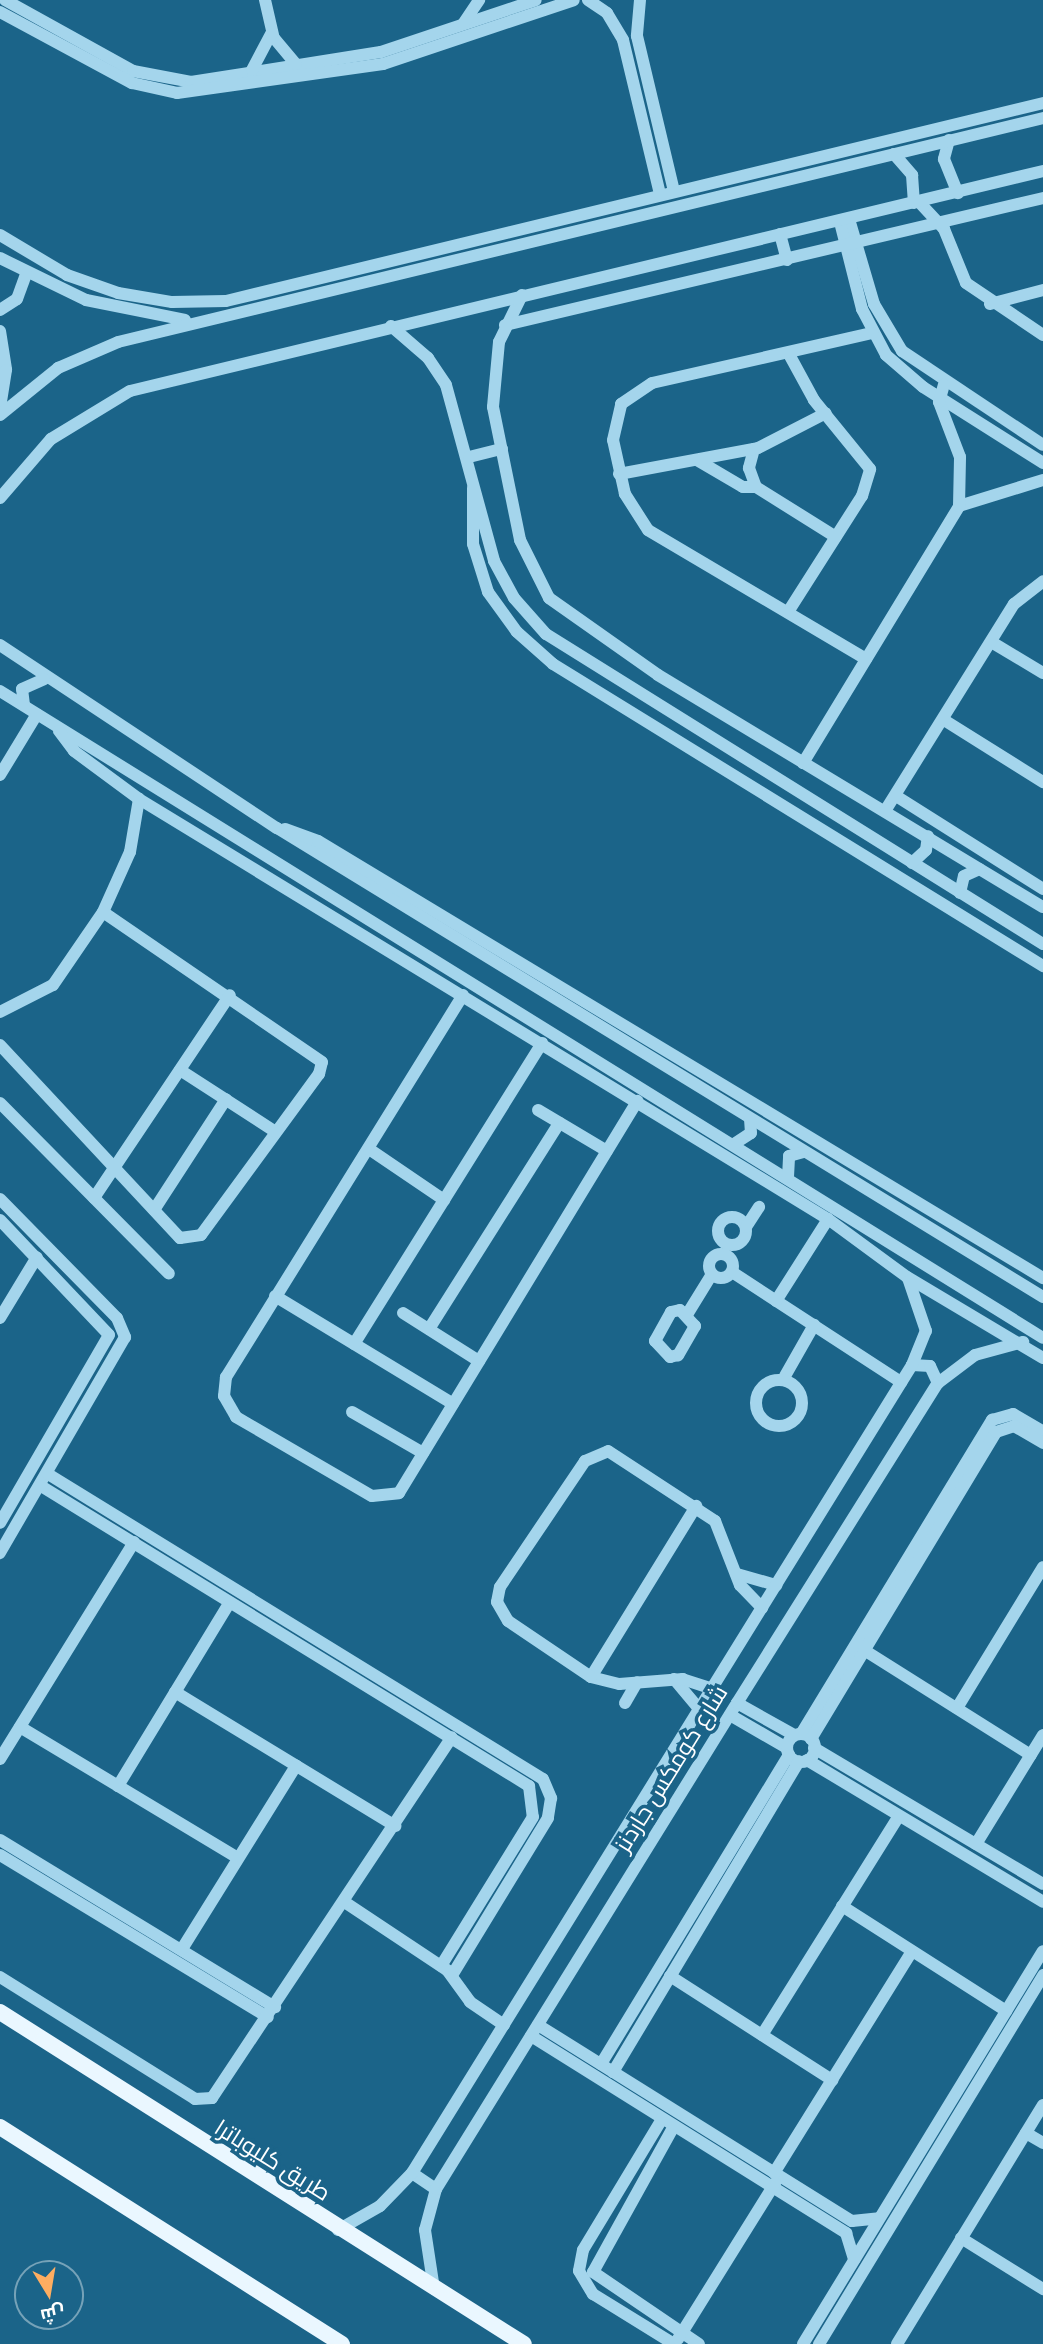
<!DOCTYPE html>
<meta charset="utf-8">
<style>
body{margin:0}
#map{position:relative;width:1043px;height:2344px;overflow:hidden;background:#1b6489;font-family:"Roboto Condensed",Cairo,sans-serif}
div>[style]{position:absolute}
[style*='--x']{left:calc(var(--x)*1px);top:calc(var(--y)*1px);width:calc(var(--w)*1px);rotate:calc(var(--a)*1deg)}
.minor>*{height:12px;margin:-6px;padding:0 6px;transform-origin:6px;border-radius:6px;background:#a4d5ec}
.minor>.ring{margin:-6px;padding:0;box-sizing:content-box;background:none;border:12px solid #a4d5ec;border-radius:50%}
.major>*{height:16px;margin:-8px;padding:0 8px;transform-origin:8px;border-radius:8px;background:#eaf7ff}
span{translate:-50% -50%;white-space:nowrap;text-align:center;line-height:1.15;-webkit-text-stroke:7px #1b6489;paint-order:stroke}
.street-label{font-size:23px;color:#fff}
.north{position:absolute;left:14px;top:2260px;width:70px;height:70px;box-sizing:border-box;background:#1b6489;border:2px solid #76a2b8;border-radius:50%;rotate:169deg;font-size:19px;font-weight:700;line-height:28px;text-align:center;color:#fff}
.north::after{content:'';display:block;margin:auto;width:24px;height:32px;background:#fead61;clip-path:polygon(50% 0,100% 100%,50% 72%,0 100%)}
</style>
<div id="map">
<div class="minor">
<div style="--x:5;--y:0;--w:146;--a:29"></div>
<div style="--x:133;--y:71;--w:59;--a:10.7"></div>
<div style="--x:191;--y:82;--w:192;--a:-9"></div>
<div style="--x:381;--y:52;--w:163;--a:-18.5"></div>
<div style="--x:265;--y:0;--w:39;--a:77"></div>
<div style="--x:274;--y:38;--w:34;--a:50"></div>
<div style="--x:588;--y:0;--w:23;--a:34"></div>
<div style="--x:607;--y:13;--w:31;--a:59"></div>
<div style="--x:623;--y:40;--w:158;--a:76.5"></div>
<div style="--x:640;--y:0;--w:36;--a:95"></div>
<div style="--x:637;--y:36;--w:159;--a:76.6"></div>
<div style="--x:0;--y:12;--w:150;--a:28.3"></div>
<div style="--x:132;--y:83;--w:46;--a:12.5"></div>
<div style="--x:177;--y:93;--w:208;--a:-8"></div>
<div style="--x:383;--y:64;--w:201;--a:-18.5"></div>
<div style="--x:463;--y:24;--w:29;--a:-56"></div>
<div style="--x:252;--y:70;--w:43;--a:-62.2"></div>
<div style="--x:949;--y:140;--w:20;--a:105"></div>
<div style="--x:944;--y:159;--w:37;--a:68"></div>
<div style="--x:894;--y:154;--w:28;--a:49"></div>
<div style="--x:912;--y:175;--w:28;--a:86"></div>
<div style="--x:919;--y:202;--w:37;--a:47"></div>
<div style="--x:944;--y:229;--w:58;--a:67.8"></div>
<div style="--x:966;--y:283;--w:93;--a:34"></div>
<div style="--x:849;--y:219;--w:89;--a:73.6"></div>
<div style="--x:874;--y:304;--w:55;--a:59.2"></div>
<div style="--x:902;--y:351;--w:169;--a:33.7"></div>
<div style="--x:840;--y:222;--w:90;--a:75.8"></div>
<div style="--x:862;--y:309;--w:52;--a:62.4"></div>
<div style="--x:886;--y:355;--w:49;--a:40.9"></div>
<div style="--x:923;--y:387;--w:142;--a:32.3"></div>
<div style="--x:780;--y:234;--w:27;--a:75"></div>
<div style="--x:0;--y:235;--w:78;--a:30.8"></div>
<div style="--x:67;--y:275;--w:54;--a:19.4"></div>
<div style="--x:118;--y:293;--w:55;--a:9.5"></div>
<div style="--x:172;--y:302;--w:54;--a:-1.1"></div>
<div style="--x:226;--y:301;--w:841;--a:-13.62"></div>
<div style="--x:0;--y:258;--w:96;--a:26"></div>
<div style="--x:86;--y:300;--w:101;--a:11.4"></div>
<div style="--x:522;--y:295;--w:52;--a:116.1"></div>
<div style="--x:499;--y:342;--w:65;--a:95.3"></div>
<div style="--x:493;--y:407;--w:136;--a:78.5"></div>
<div style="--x:520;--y:540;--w:65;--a:63.4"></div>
<div style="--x:549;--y:598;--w:133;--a:35.2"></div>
<div style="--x:658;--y:675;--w:449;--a:31.1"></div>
<div style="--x:990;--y:304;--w:55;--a:-14.8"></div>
<div style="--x:0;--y:310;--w:20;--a:-33"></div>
<div style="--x:17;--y:299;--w:27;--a:-70"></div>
<div style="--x:505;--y:325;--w:553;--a:-13.28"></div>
<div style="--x:391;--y:326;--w:49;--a:40.9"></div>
<div style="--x:428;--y:358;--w:32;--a:56"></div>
<div style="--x:446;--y:385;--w:182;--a:74.7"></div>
<div style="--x:494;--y:561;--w:42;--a:61.6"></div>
<div style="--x:514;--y:598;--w:48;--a:48.4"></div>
<div style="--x:546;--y:634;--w:586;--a:31.95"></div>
<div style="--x:0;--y:331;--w:39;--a:81"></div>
<div style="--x:6;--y:370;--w:39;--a:99"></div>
<div style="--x:0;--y:415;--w:75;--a:-39"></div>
<div style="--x:58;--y:368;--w:65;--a:-23.4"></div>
<div style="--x:118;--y:342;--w:952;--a:-13.61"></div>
<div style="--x:754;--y:449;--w:20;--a:105"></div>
<div style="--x:749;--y:468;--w:20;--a:70"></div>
<div style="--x:756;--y:487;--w:94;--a:32"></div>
<div style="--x:469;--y:457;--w:34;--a:-14"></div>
<div style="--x:697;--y:460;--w:53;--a:30.4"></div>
<div style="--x:743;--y:487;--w:13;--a:0"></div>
<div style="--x:619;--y:474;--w:141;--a:-10.6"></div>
<div style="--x:758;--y:448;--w:76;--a:-27.2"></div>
<div style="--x:473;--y:488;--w:56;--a:90"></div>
<div style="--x:473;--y:544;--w:50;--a:72.6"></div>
<div style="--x:488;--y:592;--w:49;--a:54.1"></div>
<div style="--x:517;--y:632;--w:48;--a:41.6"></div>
<div style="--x:553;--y:664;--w:576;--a:31.65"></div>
<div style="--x:0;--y:498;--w:78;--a:-49.2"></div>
<div style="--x:51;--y:439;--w:92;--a:-31.3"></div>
<div style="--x:130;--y:391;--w:939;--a:-13.55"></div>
<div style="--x:959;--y:506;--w:88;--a:-17.2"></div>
<div style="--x:788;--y:612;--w:138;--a:-57.5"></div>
<div style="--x:862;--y:496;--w:28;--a:-73"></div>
<div style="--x:870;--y:469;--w:89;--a:-129.1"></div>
<div style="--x:814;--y:400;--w:50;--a:-118.6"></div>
<div style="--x:993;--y:643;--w:58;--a:31"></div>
<div style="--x:0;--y:645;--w:332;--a:33.5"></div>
<div style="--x:277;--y:828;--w:898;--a:31.48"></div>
<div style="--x:866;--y:659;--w:253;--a:-149.4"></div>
<div style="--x:648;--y:530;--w:43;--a:-122.6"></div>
<div style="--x:625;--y:494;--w:55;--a:-102.5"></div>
<div style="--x:613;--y:440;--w:37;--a:-77"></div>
<div style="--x:621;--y:404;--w:37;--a:-34"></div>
<div style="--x:652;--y:383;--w:226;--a:-12.8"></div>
<div style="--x:0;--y:691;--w:1227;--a:31.81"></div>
<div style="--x:24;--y:705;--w:16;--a:-97"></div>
<div style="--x:22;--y:689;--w:24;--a:-24"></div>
<div style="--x:944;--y:720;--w:117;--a:32.1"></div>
<div style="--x:59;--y:731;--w:25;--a:53"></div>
<div style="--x:74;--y:751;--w:81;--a:36.4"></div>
<div style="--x:139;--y:799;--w:807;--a:31.37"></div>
<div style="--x:828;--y:1219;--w:98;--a:36.3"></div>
<div style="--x:907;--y:1277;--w:158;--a:30.8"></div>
<div style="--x:803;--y:763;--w:301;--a:-58.7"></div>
<div style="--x:959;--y:506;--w:49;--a:-88.8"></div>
<div style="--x:960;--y:457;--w:59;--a:-110.9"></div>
<div style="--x:939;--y:402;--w:18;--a:-74"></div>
<div style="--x:0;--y:775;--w:71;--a:-58.8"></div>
<div style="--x:896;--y:796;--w:174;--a:32.3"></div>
<div style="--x:885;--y:811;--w:244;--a:-58.1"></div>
<div style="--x:1014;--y:604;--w:37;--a:-38"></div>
<div style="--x:285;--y:829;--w:35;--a:20"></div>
<div style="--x:318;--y:841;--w:847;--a:31.08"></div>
<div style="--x:912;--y:863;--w:19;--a:-43"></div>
<div style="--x:926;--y:850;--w:14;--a:-82"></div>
<div style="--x:960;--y:893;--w:17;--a:-77"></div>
<div style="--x:964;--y:876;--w:17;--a:-24"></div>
<div style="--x:463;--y:995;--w:450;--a:121.8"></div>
<div style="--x:226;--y:1377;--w:19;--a:96"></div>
<div style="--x:224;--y:1396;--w:24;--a:60"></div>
<div style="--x:236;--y:1417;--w:157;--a:30.2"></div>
<div style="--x:372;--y:1496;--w:27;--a:-6"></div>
<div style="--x:399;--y:1493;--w:459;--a:-58.7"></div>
<div style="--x:0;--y:1012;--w:59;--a:-27"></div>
<div style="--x:53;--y:985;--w:88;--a:-55.6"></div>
<div style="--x:103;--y:912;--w:66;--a:-65.8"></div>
<div style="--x:130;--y:852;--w:54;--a:-80.4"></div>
<div style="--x:0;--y:1045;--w:264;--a:47"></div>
<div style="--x:180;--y:1238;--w:21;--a:-8"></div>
<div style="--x:201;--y:1235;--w:200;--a:-53.8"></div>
<div style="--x:319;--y:1074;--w:12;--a:-76"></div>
<div style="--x:322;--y:1062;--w:265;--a:-145.6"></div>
<div style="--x:180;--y:1070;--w:114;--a:32.9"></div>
<div style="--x:0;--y:1103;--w:240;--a:45.3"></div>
<div style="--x:538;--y:1110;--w:80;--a:30.7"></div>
<div style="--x:734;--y:1144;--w:20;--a:-33"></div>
<div style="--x:751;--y:1133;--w:13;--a:-94"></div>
<div style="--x:369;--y:1149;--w:91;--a:34.2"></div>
<div style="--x:788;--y:1177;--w:21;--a:-87"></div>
<div style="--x:789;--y:1156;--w:15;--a:-16"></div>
<div style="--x:94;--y:1198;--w:244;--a:-56.2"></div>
<div style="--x:0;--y:1199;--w:167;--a:45.5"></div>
<div style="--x:117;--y:1318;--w:21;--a:67"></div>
<div style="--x:125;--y:1337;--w:250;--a:120.1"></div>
<div style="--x:154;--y:1210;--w:132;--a:-57"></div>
<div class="ring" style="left:718px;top:1217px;width:16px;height:16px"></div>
<div style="--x:0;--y:1220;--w:158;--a:46.5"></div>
<div style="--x:109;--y:1335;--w:217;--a:120.1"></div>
<div style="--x:746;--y:1227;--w:24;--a:-57"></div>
<div class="ring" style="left:709px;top:1254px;width:12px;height:12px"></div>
<div style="--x:732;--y:1272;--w:202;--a:33.1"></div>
<div style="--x:275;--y:1296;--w:208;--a:31.2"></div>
<div style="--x:776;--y:1301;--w:97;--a:-57.6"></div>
<div style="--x:680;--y:1310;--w:22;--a:47"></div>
<div style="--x:695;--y:1326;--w:34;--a:120"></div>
<div style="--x:678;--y:1355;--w:8;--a:166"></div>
<div style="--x:670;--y:1357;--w:22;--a:-133"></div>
<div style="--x:655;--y:1341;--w:33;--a:-61"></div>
<div style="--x:671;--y:1312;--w:9;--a:-13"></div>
<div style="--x:403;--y:1313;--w:90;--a:32.3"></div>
<div style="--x:688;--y:1313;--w:46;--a:-58.4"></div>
<div style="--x:0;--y:1318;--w:71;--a:-58.8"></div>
<div style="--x:429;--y:1329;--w:244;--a:-57.7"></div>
<div style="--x:354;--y:1344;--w:355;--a:-58"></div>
<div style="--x:912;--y:1365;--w:18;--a:3"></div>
<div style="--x:930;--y:1366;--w:19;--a:65"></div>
<div style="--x:785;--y:1376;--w:59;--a:-60.4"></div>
<div class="ring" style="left:756px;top:1380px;width:34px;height:34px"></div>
<div style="--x:352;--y:1412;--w:82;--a:30"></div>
<div style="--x:48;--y:1474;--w:581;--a:31.64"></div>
<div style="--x:543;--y:1779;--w:21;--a:67"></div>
<div style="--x:551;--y:1798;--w:20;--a:99"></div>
<div style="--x:548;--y:1818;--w:184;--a:121.4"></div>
<div style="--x:41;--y:1486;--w:573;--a:31.58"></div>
<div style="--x:529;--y:1786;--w:31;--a:83"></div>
<div style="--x:533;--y:1817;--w:175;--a:121.7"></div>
<div style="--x:737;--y:1574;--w:41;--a:15.8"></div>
<div style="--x:864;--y:1650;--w:197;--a:32.2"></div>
<div style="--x:591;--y:1677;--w:201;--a:-58.4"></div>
<div style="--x:674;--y:1679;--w:40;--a:50"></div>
<div style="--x:713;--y:1689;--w:32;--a:-162"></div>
<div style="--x:683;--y:1679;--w:64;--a:175.5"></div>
<div style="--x:619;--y:1684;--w:29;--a:-166"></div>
<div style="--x:591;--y:1677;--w:100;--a:-146"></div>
<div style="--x:508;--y:1621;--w:22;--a:-120"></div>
<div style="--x:497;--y:1602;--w:15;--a:-79"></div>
<div style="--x:500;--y:1587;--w:152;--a:-56"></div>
<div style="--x:585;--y:1461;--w:25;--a:-23"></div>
<div style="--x:608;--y:1451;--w:128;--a:33.2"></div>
<div style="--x:715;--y:1521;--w:69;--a:68.7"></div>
<div style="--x:740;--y:1585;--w:32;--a:46"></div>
<div style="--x:175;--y:1692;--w:258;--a:31.3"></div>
<div style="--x:625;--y:1703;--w:24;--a:-60"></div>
<div style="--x:737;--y:1703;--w:65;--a:29.3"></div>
<div style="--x:957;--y:1708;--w:165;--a:-58.6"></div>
<div style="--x:730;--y:1715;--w:66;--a:30.1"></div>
<div style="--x:20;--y:1727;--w:254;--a:31"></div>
<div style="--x:801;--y:1734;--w:368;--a:-58.7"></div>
<div style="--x:992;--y:1420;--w:22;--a:-16"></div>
<div style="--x:1013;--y:1414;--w:34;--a:30"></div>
<div class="ring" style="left:787px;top:1734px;width:16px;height:16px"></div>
<div style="--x:811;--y:1739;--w:358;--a:-58.9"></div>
<div style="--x:996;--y:1432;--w:19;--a:-18"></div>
<div style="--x:1014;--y:1426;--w:34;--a:30"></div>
<div style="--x:814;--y:1748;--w:266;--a:30.7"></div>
<div style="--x:0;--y:1759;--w:255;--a:-58.3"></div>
<div style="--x:807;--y:1760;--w:275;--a:31"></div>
<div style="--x:118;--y:1786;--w:215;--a:-58.7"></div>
<div style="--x:0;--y:1840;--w:322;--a:31.3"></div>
<div style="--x:976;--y:1844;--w:128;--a:-58.4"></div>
<div style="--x:0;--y:1855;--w:313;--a:31.2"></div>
<div style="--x:346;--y:1903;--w:121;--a:33.6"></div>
<div style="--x:447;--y:1970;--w:39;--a:54"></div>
<div style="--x:470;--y:2002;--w:41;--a:34.1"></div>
<div style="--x:842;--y:1906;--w:195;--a:32.6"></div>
<div style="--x:182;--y:1949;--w:216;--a:-58.1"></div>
<div style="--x:670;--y:1976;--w:193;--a:32.7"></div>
<div style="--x:0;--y:1977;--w:230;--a:32"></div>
<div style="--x:195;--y:2099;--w:17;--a:-3"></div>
<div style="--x:212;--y:2098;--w:433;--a:-56.4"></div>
<div style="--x:538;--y:2025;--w:370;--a:32"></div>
<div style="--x:852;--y:2221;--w:27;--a:-6"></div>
<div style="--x:762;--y:2035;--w:258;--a:-58"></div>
<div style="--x:531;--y:2036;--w:372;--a:32"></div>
<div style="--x:846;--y:2233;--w:28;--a:73"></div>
<div style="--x:601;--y:2064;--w:362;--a:-58.7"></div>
<div style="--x:613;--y:2072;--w:362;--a:-59.1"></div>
<div style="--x:662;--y:2119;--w:153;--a:121.1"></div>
<div style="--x:583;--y:2250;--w:21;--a:101"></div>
<div style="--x:579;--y:2271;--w:27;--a:59"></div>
<div style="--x:593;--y:2294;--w:95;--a:31.7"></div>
<div style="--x:674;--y:2126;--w:167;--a:119"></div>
<div style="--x:593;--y:2272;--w:128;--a:34.2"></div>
<div style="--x:1026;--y:2133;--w:20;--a:30"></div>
<div style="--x:412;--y:2173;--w:29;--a:34"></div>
<div style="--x:774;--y:2173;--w:261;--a:-58.1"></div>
<div style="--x:338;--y:2230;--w:48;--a:-29.7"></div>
<div style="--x:380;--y:2206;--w:46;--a:-45.9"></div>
<div style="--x:412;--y:2173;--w:950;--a:-58.25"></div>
<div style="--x:912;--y:1365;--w:37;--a:-68"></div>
<div style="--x:926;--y:1331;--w:53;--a:-108.8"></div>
<div style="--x:961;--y:2238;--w:97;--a:31.9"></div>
<div style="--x:434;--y:2289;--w:60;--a:-98.7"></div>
<div style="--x:425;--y:2230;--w:42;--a:-75"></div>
<div style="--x:436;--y:2189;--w:572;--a:-58.23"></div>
<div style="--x:737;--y:1703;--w:378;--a:-57.9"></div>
<div style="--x:938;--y:1383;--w:46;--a:-37.1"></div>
<div style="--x:975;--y:1355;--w:50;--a:-15.2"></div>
<div style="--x:678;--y:2339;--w:184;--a:-58.1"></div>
<div style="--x:803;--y:2344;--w:460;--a:-58.6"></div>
<div style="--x:819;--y:2344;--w:432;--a:-58.7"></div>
<div style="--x:897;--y:2344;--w:280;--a:-58.6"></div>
</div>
<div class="major">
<div style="--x:0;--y:2012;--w:620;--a:32.36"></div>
<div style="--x:0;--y:2127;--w:405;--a:32.4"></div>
</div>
<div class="street-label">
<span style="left:672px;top:1769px;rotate:-58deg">شارع كومكس جاردنز</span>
<span style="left:272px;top:2161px;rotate:32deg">طريق كليوباترا</span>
</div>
<div class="north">ش</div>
</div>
